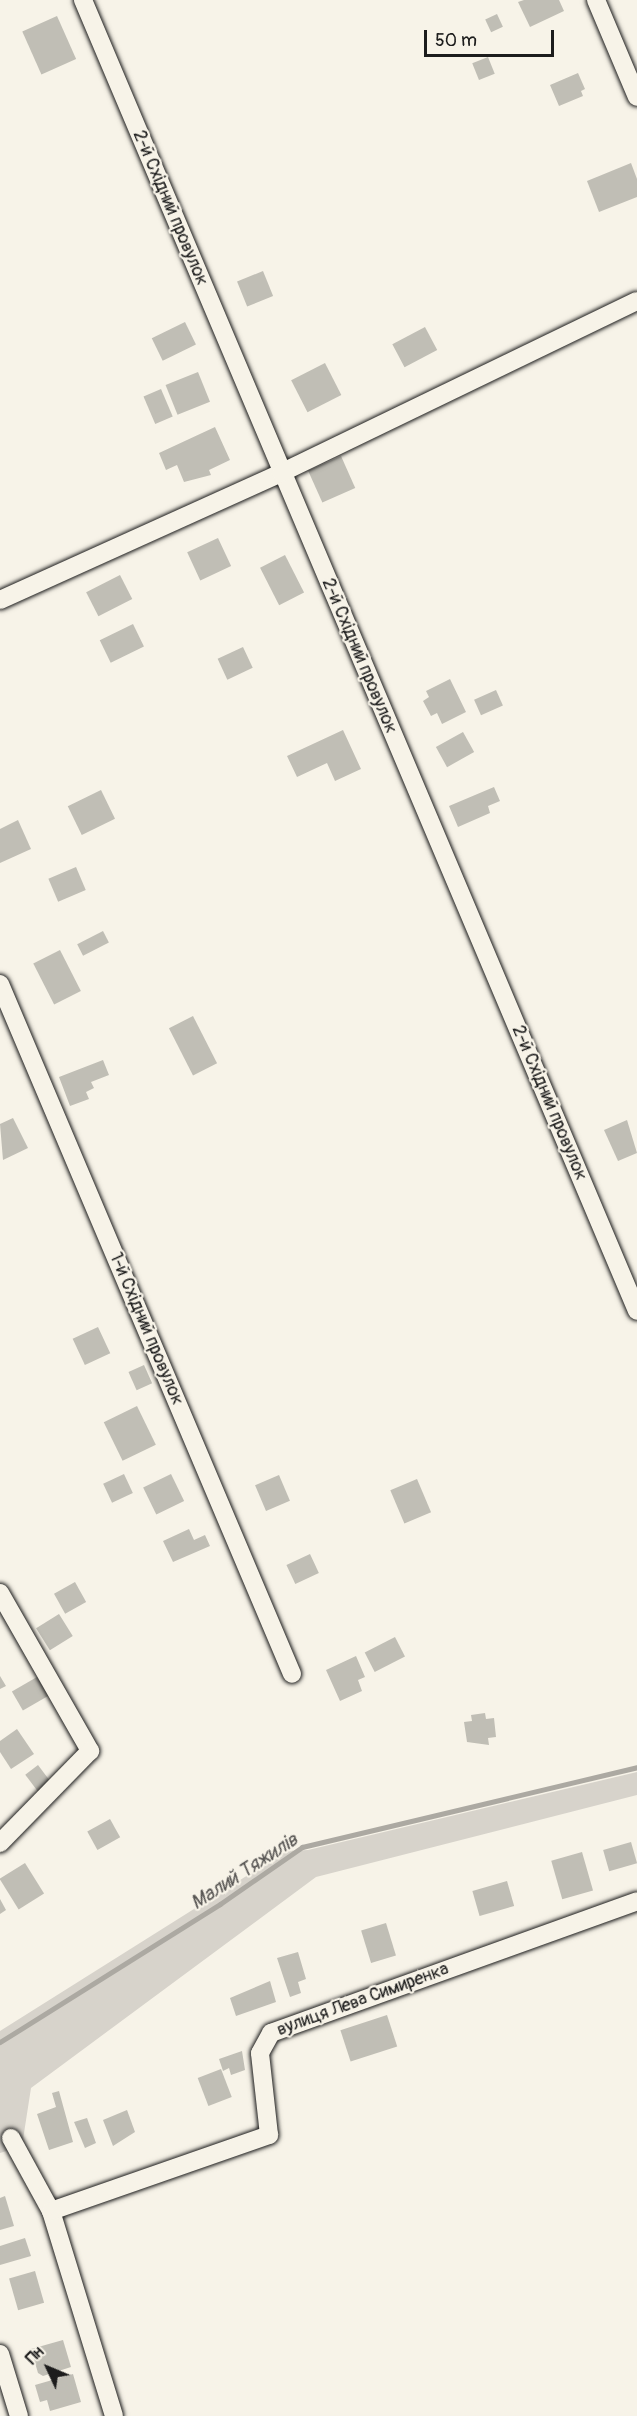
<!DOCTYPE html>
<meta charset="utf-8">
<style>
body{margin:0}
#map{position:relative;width:637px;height:2416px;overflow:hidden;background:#f7f3e8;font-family:Pangolin,sans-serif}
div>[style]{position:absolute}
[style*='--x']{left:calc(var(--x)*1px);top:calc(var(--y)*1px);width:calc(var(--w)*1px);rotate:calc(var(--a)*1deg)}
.green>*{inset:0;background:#d7d3cb}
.stream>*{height:5px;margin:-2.5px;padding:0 2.5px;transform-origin:2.5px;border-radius:2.5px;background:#aca9a2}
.building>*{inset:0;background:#c0beb5;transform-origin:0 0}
.roads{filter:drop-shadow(0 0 2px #1c1c1c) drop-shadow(0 0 2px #1c1c1c)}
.street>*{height:18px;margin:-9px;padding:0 9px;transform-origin:9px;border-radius:9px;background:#f7f3e8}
span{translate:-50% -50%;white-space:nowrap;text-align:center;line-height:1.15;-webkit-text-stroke:4.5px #f7f3e8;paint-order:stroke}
.street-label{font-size:18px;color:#1c1c1c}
.water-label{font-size:20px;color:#565452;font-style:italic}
.north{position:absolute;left:18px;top:2338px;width:60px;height:60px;-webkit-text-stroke:4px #f7f3e8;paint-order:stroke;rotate:314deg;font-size:16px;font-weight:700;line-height:24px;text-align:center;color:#1c1c1c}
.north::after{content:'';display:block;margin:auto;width:21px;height:27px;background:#1c1c1c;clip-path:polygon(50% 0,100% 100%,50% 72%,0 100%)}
.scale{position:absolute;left:424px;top:30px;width:130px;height:27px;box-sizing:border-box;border:3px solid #1c1c1c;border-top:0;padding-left:8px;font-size:18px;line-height:21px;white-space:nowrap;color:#1c1c1c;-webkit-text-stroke:4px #f7f3e8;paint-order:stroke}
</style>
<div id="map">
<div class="green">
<div style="clip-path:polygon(637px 1772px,637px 1795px,316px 1877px,31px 2088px,22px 2146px,0 2153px,0 2031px,286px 1851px,308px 1850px)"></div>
</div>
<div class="stream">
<div style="--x:0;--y:2042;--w:260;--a:-32.1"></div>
<div style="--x:220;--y:1904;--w:100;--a:-34.8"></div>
<div style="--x:302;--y:1847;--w:344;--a:-13.4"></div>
</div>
<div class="building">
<div style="clip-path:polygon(524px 0,559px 0,564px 11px,530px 27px,518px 2px)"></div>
<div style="left:497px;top:14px;width:14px;height:13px;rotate:65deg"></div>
<div style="left:57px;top:16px;width:47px;height:38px;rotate:66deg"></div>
<div style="left:488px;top:57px;width:18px;height:17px;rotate:68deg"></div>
<div style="clip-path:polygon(578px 73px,585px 89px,581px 91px,583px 96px,559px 106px,550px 85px)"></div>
<div style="clip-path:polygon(631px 163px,637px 179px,637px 197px,599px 212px,587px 181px)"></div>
<div style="left:263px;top:271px;width:27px;height:28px;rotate:68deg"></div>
<div style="left:185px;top:322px;width:25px;height:37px;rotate:64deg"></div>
<div style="left:425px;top:327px;width:26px;height:37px;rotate:62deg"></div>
<div style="left:325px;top:363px;width:36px;height:38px;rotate:63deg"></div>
<div style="left:198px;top:372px;width:32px;height:35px;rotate:68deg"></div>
<div style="left:161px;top:389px;width:30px;height:19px;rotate:67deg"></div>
<div style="clip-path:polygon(215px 427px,230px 460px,209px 470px,211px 475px,184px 482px,177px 465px,166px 470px,159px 453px)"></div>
<div style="left:341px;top:456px;width:35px;height:36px;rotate:66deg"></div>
<div style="left:218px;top:538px;width:31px;height:34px;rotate:65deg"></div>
<div style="left:285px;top:555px;width:42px;height:28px;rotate:63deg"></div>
<div style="left:120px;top:575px;width:27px;height:38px;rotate:63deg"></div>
<div style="left:133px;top:624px;width:25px;height:37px;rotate:64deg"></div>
<div style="left:243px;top:647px;width:23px;height:28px;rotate:65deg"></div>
<div style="clip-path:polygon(450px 679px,466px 712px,442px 724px,437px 713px,431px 716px,423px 701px,429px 697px,426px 691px)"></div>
<div style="left:496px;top:690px;width:17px;height:24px;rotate:66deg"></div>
<div style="clip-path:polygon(343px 730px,361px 769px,335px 781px,327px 763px,297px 777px,287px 756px)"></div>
<div style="left:463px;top:732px;width:23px;height:31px;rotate:61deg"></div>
<div style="clip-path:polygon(494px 787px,500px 801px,488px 806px,490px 813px,458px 827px,449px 806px)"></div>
<div style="left:101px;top:790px;width:32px;height:37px;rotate:64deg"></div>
<div style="clip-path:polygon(18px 820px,31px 849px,0 863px,0 829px)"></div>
<div style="left:76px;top:867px;width:25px;height:30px;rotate:67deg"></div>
<div style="left:103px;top:931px;width:13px;height:29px;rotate:63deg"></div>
<div style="left:60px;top:950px;width:46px;height:30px;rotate:63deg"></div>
<div style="left:193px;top:1016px;width:53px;height:27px;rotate:63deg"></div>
<div style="clip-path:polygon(103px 1060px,109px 1075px,91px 1082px,94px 1088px,86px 1092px,89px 1099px,70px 1106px,59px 1077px)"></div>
<div style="clip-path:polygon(13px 1118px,28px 1148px,3px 1160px,0 1124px)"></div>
<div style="clip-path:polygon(627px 1120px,637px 1153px,618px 1161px,604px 1130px)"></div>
<div style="left:98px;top:1327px;width:29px;height:28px;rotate:65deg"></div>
<div style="left:144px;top:1365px;width:20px;height:17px;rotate:66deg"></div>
<div style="left:137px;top:1406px;width:43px;height:37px;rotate:64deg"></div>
<div style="left:124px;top:1474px;width:21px;height:23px;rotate:65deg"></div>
<div style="left:171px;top:1474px;width:30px;height:31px;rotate:64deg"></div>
<div style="left:279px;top:1475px;width:28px;height:26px;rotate:67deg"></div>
<div style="left:417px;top:1479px;width:36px;height:29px;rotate:67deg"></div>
<div style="clip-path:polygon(189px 1529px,194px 1540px,205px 1535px,210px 1546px,173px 1562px,163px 1541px)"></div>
<div style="left:310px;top:1554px;width:21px;height:26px;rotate:65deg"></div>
<div style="left:75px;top:1582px;width:23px;height:24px;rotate:61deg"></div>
<div style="left:59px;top:1614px;width:26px;height:27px;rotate:58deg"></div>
<div style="left:395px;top:1637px;width:22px;height:34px;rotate:63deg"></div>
<div style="clip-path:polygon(356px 1656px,365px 1677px,358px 1680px,362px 1691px,340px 1701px,326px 1670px)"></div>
<div style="clip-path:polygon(0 1676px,6px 1686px,0 1689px)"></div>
<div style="left:37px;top:1677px;width:22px;height:29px;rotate:60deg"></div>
<div style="clip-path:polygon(485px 1713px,486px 1719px,494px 1718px,496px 1737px,488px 1738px,489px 1745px,467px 1742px,464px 1722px,472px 1721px,471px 1715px)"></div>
<div style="clip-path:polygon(17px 1729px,34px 1754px,11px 1769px,0 1752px,0 1741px)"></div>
<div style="left:38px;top:1765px;width:26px;height:16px;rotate:53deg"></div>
<div style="left:110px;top:1819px;width:21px;height:26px;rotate:61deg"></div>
<div style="left:631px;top:1842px;width:22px;height:29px;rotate:74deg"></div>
<div style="left:582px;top:1852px;width:40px;height:32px;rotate:74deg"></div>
<div style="left:25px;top:1863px;width:36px;height:30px;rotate:58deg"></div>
<div style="left:507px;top:1881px;width:26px;height:36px;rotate:74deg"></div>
<div style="clip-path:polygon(0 1899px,6px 1910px,0 1914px)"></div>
<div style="left:386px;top:1923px;width:34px;height:26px;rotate:73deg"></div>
<div style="clip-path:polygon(298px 1952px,306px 1979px,298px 1982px,301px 1993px,290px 1997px,277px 1958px)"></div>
<div style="clip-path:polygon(270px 1981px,276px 2002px,236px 2016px,230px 1998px)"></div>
<div style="left:387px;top:2015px;width:33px;height:49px;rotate:72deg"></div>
<div style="clip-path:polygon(242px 2051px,245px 2070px,231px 2075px,229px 2068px,223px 2071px,219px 2059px)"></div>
<div style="left:221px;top:2069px;width:30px;height:25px;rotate:69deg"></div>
<div style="clip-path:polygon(59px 2091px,73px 2142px,49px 2150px,37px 2114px,56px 2107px,52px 2093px)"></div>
<div style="clip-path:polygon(127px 2110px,135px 2132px,113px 2146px,103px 2120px)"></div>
<div style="clip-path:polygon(87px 2118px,96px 2143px,85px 2148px,74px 2122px)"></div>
<div style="clip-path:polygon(5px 2196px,14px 2226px,0 2230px,0 2198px)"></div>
<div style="clip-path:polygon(25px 2238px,31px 2256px,0 2265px,0 2246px)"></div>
<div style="left:35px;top:2271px;width:33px;height:27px;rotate:74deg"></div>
<div style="clip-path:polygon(63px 2340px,71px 2367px,43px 2376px,38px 2373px,31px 2349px)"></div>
<div style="clip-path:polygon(73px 2374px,81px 2402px,50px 2411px,47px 2400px,40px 2402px,35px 2385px)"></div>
</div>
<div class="roads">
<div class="street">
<div style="--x:83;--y:0;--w:1423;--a:67.09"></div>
<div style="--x:596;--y:0;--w:105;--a:67.1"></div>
<div style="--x:0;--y:600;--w:308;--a:-24.3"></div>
<div style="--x:281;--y:473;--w:395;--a:-25.8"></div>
<div style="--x:0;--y:984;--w:749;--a:67.06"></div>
<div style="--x:0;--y:1593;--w:182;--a:60.3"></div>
<div style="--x:90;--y:1751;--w:129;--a:134.4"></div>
<div style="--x:11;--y:2138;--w:83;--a:61.3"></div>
<div style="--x:51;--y:2211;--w:214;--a:72.9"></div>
<div style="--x:51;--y:2211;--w:231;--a:-19.2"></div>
<div style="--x:269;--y:2135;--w:82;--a:-96.3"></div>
<div style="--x:260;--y:2053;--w:23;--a:-61"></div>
<div style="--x:271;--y:2033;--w:389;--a:-19.8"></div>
<div style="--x:0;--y:2354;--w:65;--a:73"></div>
</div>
</div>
<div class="street-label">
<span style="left:170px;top:208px;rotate:67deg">2-й Східний провулок</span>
<span style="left:359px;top:656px;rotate:67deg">2-й Східний провулок</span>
<span style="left:549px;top:1103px;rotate:67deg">2-й Східний провулок</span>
<span style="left:146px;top:1329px;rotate:67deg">1-й Східний провулок</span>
<span style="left:363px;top:2000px;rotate:-20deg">вулиця Лева Симиренка</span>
</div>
<div class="water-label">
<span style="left:244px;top:1871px;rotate:-33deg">Малий Тяжилів</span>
</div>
<div class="north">Пн</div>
<div class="scale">50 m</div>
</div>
